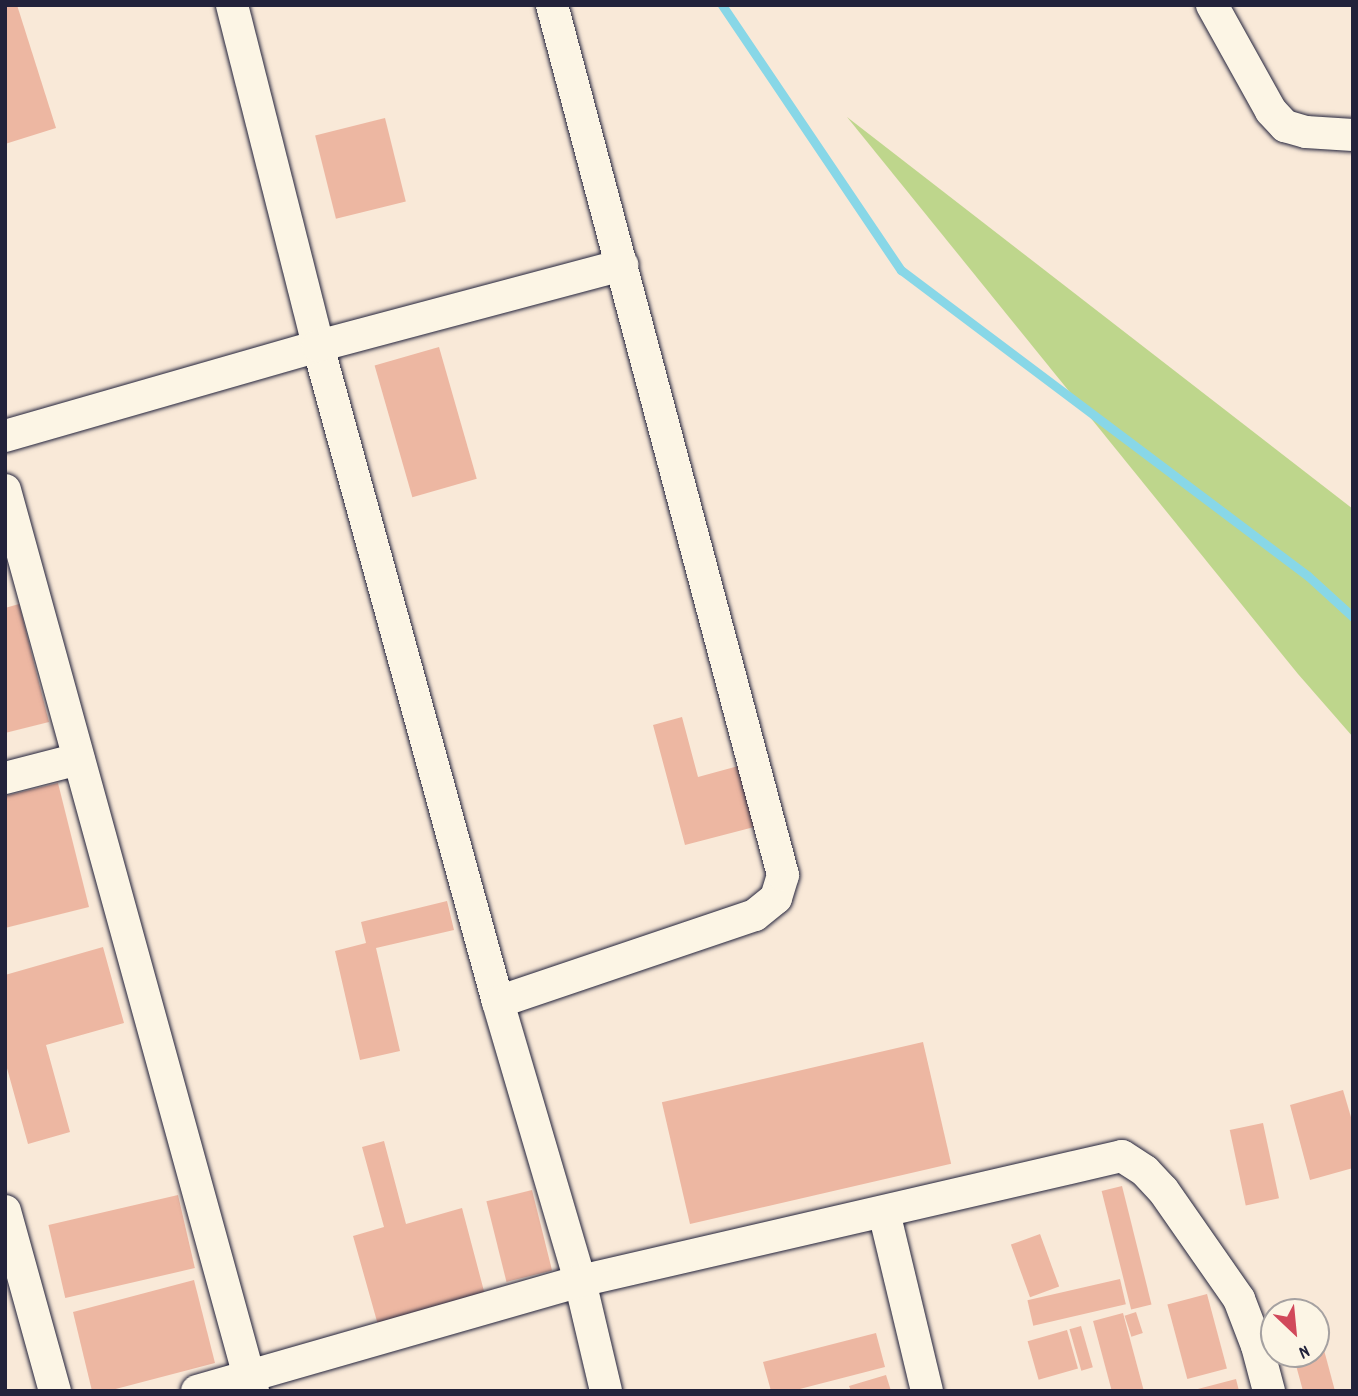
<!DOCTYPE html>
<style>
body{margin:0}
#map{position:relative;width:1358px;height:1396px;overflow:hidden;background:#f9e9d8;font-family:Dekko,sans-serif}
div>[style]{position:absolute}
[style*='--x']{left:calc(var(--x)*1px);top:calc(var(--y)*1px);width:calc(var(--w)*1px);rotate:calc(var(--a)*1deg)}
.green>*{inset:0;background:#bed68c}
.stream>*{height:9px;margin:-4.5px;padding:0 4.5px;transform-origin:4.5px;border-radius:4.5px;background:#88d7e7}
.building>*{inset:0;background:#edb7a2;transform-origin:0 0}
.roads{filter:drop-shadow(0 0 2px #22223b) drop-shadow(0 0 2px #22223b)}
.minor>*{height:32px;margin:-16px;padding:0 16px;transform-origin:16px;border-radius:16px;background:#fcf5e5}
span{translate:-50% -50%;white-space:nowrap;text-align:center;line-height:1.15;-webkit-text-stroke:7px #fcf5e5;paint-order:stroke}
.frame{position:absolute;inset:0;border:7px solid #22223b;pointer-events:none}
.north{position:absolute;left:1260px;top:1298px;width:70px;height:70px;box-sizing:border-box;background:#fcf5e5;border:2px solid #a5a1a1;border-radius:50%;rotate:154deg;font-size:19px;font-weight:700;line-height:28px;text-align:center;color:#22223b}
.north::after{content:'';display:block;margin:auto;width:24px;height:32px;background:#d1495b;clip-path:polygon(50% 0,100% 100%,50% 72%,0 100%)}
</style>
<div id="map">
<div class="green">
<div style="clip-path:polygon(847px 117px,1353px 509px,1353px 737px,1298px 674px)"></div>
</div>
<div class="stream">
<div style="--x:722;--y:5;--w:320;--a:56"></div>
<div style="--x:901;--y:270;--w:509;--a:36.94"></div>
<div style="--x:1308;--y:576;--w:61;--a:42.3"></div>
</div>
<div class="building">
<div style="clip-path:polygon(5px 5px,17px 5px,56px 128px,5px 144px)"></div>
<div style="left:385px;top:118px;width:86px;height:72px;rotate:76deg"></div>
<div style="left:439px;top:347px;width:137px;height:67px;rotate:74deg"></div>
<div style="clip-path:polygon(19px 604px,49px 722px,5px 733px,5px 608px)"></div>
<div style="clip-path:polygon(682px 717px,698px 777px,742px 765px,758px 826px,685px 845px,653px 725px)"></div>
<div style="clip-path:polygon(58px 783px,89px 907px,5px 928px,5px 796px)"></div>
<div style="clip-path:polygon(447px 901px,454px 930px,376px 948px,400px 1051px,360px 1060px,335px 951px,366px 943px,361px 922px)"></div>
<div style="clip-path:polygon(103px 947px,124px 1023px,46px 1045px,70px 1132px,28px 1144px,5px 1061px,5px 975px)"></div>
<div style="left:923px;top:1042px;width:125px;height:268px;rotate:77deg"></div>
<div style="clip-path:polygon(1343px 1090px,1353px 1124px,1353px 1168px,1310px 1180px,1290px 1105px)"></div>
<div style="left:1263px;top:1123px;width:77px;height:34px;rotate:78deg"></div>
<div style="clip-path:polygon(384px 1141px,406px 1224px,462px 1208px,485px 1295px,378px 1325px,353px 1236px,384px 1227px,362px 1147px)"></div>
<div style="left:1122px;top:1186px;width:122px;height:21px;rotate:76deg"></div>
<div style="left:532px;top:1190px;width:83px;height:47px;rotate:76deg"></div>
<div style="left:178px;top:1195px;width:75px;height:133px;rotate:77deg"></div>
<div style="left:1040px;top:1234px;width:56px;height:31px;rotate:70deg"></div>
<div style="left:1120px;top:1279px;width:26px;height:95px;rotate:77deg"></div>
<div style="clip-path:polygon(194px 1280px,215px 1363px,108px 1391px,92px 1391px,73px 1312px)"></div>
<div style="left:1207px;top:1294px;width:77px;height:41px;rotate:75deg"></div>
<div style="left:1136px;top:1312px;width:22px;height:12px;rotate:72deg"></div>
<div style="left:1123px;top:1313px;width:81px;height:31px;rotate:75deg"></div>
<div style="left:1081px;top:1326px;width:43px;height:12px;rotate:74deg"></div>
<div style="left:1067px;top:1330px;width:40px;height:41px;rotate:74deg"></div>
<div style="clip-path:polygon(876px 1333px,885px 1367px,792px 1391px,771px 1391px,763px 1362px)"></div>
<div style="clip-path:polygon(1324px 1350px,1335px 1391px,1303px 1391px,1294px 1358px)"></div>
<div style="clip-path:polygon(886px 1375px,891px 1391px,851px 1391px,849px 1386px)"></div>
<div style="clip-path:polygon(1236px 1379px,1239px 1391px,1194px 1391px,1194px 1390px)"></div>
</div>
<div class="roads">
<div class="minor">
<div style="--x:232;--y:5;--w:352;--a:75.8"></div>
<div style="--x:318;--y:346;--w:680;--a:74.66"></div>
<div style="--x:498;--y:1002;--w:291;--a:73.6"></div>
<div style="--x:580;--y:1281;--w:113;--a:76.7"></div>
<div style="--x:1212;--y:5;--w:121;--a:60.9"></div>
<div style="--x:1271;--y:111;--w:21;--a:47"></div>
<div style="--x:1285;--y:126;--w:22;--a:16"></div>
<div style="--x:1306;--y:132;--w:47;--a:3.7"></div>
<div style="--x:5;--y:436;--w:326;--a:-16"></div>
<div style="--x:318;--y:346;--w:315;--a:-14.9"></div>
<div style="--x:5;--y:490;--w:935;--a:74.61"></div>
<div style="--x:5;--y:778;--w:76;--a:-14.4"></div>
<div style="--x:498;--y:1002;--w:271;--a:-18.7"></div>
<div style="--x:755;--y:915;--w:27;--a:-39"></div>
<div style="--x:776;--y:898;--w:24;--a:-73"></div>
<div style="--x:783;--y:875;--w:900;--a:-104.87"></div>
<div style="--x:5;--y:1211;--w:187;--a:74.5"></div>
<div style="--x:884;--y:1212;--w:184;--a:76.5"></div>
<div style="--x:197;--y:1391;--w:398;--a:-16"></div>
<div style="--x:580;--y:1281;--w:556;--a:-12.99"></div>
<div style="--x:1122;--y:1156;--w:27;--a:33"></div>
<div style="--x:1145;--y:1171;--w:26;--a:47"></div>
<div style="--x:1163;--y:1190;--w:133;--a:55.1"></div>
<div style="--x:1239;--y:1299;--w:50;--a:69"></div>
<div style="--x:1257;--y:1346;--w:47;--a:75.1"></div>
</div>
</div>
<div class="frame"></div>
<div class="north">N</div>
</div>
